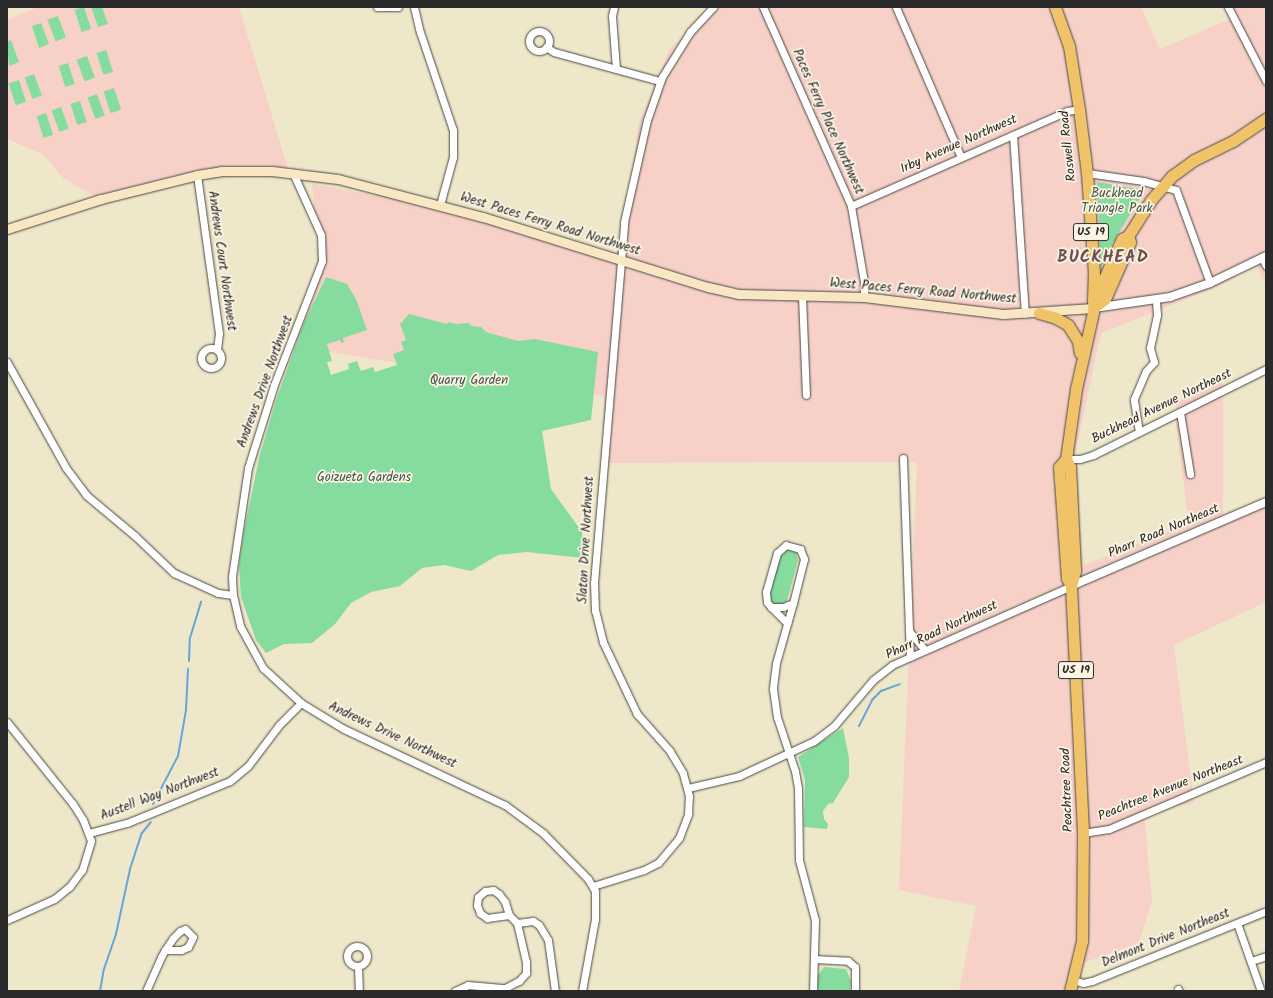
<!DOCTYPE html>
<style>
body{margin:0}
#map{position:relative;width:1273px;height:998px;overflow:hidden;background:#eee7c9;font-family:Kalam,sans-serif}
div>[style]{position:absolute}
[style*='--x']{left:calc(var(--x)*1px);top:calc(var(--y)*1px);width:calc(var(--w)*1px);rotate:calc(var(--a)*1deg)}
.built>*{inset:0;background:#f7d1c8}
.green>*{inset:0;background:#86dc9e;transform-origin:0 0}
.stream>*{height:2px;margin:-1px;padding:0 1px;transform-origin:1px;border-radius:1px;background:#66a5d8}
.roads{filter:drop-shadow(0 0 1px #484743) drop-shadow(0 0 1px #484743)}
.minor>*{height:7px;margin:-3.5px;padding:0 3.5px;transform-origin:3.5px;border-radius:3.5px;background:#fff}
.minor>.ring{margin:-3.5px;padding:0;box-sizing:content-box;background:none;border:7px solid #fff;border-radius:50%}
.tertiary>*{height:8px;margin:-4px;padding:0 4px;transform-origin:4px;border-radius:4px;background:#fff}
.secondary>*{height:9px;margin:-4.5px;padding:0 4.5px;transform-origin:4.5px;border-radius:4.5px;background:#f9e7c3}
.primary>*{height:11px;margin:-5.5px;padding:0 5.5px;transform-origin:5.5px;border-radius:5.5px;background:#f0c369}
.trunk>*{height:11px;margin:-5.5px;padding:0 5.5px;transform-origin:5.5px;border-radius:5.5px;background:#f0c369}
span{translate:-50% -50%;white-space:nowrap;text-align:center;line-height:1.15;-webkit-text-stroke:3.5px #fcf5e5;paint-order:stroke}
.shield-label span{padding:1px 3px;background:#fcf5e5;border:1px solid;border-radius:3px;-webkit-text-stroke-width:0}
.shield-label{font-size:12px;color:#2b2b2b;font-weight:700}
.street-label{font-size:13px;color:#2b2b2b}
.park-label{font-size:13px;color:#425748}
.district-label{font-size:17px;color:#6e524f;font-weight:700;letter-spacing:1px}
.frame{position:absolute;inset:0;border:8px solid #2b2b2b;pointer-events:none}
</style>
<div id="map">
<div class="built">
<div style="clip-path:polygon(38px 7px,239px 7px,288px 169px,204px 179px,100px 199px,63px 178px,43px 154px,7px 139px,7px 20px)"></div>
<div style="clip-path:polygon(719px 7px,1141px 7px,1160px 49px,1232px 18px,1227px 7px,1266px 7px,1266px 285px,1256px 265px,1219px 286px,1101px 333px,1076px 449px,1082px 566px,1189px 523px,1176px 426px,1176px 403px,1223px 380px,1223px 518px,1266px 501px,1266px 602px,1174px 645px,1194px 803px,1144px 812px,1152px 901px,1139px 943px,1074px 966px,1066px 991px,959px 991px,976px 906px,899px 890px,917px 462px,603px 463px,604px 396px,286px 345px,320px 275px,322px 235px,316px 223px,312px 184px,434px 206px,624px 259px,638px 125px,670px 48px)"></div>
</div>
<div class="green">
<div style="left:84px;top:7px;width:23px;height:10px;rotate:72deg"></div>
<div style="clip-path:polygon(91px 7px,102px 7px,108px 24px,98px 27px)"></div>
<div style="left:58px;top:16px;width:23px;height:11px;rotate:70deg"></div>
<div style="clip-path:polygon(41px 23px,49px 44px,39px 48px,32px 26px)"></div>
<div style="clip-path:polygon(11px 40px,19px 62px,9px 66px,7px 42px)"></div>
<div style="left:106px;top:50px;width:23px;height:10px;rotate:72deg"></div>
<div style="left:87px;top:56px;width:23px;height:11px;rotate:70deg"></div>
<div style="left:68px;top:63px;width:22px;height:10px;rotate:72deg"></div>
<div style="left:34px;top:74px;width:23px;height:10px;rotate:70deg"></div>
<div style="left:19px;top:80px;width:23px;height:11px;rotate:72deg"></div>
<div style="left:114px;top:88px;width:23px;height:11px;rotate:72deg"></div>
<div style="left:97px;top:94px;width:23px;height:10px;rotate:70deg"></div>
<div style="left:80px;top:101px;width:22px;height:10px;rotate:72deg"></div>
<div style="left:61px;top:107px;width:23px;height:10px;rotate:70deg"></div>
<div style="left:46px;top:113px;width:23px;height:10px;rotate:72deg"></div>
<div style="clip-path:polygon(1097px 182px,1145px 190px,1112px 244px,1101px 268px)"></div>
<div style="clip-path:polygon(326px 277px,347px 284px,356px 299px,367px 330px,343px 338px,344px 342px,341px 343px,340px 340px,327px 344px,332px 361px,327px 362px,331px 375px,349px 369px,348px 364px,357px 361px,361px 371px,373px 367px,375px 372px,397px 365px,393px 354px,404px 350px,401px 342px,406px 340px,400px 324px,409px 314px,447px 324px,448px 322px,456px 324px,469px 323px,471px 326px,481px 327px,486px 332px,518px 341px,535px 339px,598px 352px,591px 420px,542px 431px,551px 489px,582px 532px,583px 558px,527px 552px,498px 555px,471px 571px,444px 565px,422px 568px,400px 586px,371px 592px,351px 603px,335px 624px,312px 643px,284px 644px,266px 653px,256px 640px,241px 597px,239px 566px,244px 531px,259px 458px,276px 400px,304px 323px)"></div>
<div style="clip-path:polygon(795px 549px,798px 560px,787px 601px,781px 605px,776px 604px,771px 602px,769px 593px,781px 556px,787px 550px)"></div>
<div style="clip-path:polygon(843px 728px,849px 758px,849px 777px,833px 803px,828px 804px,823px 811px,824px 819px,828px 824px,827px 829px,804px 827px,805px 780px,798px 757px)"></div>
<div style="clip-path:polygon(824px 967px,846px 969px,851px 981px,850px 991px,818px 991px,817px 977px)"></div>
</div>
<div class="stream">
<div style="--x:189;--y:661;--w:23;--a:-88"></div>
<div style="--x:190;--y:638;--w:38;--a:-73"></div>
<div style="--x:859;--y:726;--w:29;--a:-63"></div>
<div style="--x:872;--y:700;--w:13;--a:-45"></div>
<div style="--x:881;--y:691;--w:20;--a:-20"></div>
<div style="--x:153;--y:804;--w:54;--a:-62.5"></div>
<div style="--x:178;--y:756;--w:47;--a:-80.1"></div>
<div style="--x:186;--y:710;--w:41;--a:-87.2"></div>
<div style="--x:100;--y:991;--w:22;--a:-80"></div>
<div style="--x:104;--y:969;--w:37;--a:-71"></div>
<div style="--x:116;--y:934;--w:66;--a:-77.8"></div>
<div style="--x:130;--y:869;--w:38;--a:-72"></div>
<div style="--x:142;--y:833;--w:14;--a:-51"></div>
</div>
<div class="roads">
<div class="minor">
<div style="--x:377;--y:7;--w:21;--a:0"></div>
<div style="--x:414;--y:7;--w:26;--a:77"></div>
<div style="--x:420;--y:32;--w:103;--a:71.4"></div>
<div style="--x:453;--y:130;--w:27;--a:90"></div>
<div style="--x:453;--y:157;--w:50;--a:105.2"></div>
<div style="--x:614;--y:7;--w:9;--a:103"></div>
<div style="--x:612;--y:16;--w:53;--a:85.7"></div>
<div style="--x:763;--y:7;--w:218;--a:66.1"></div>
<div style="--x:851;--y:206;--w:77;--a:80.3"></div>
<div style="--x:864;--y:282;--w:15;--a:90"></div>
<div style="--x:896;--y:7;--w:163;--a:66.6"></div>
<div style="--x:1228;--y:7;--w:83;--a:62.8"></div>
<div class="ring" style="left:529px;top:31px;width:13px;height:13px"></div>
<div style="--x:546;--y:47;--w:9;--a:32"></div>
<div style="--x:554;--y:52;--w:110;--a:15.3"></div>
<div style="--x:1013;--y:135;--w:179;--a:86.2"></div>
<div style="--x:293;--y:173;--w:68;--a:65.7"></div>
<div style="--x:321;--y:235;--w:26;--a:88"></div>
<div style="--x:322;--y:261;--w:133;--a:111.2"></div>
<div style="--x:274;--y:385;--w:87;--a:107.4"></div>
<div style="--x:248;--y:468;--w:110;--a:98.4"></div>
<div style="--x:232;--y:577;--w:18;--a:87"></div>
<div style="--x:233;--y:595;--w:32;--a:77"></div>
<div style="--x:240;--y:626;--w:48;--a:61.3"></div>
<div style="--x:263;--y:668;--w:52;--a:42.6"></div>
<div style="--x:301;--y:703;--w:50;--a:31.2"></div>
<div style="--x:344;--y:729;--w:178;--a:25.3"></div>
<div style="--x:505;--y:805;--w:47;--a:36.4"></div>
<div style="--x:543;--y:833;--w:64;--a:45.6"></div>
<div style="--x:588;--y:879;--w:14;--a:60"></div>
<div style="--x:595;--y:891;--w:28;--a:90"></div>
<div style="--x:595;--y:919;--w:73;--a:100.2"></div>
<div style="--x:1087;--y:173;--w:57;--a:8.1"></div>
<div style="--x:1143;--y:181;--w:34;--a:15"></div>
<div style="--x:1176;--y:190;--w:99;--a:69.9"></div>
<div style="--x:197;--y:175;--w:160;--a:82.1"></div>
<div style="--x:219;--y:333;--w:17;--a:97"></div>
<div style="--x:851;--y:206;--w:236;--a:-23.7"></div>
<div style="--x:1067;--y:111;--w:12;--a:-9"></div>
<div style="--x:1262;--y:258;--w:9;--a:63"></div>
<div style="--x:802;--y:296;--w:99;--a:87.7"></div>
<div class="ring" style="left:201px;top:348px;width:13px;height:13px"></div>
<div style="--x:7;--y:362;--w:121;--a:60.9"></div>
<div style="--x:66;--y:468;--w:34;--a:53"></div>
<div style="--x:86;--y:495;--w:64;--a:39.9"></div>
<div style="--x:135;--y:536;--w:54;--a:43.5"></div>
<div style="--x:174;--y:573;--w:48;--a:24.4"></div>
<div style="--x:218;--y:593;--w:15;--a:8"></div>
<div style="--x:1180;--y:412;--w:63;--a:80.8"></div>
<div style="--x:1139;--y:432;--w:33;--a:-99"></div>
<div style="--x:1134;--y:399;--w:30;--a:-67"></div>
<div style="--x:1146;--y:371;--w:12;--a:-48"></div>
<div style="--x:1154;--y:362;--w:15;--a:-106"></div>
<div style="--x:1150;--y:348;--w:34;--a:-78"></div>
<div style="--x:1157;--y:315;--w:15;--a:-94"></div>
<div style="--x:903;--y:458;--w:199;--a:88"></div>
<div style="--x:1066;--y:459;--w:14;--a:0"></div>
<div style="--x:1080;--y:459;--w:14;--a:-17"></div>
<div style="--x:1093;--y:455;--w:193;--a:-26.4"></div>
<div style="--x:786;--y:545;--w:15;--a:16"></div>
<div style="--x:800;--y:549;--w:11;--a:68"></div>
<div style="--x:804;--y:559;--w:45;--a:104"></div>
<div style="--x:793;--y:603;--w:11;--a:158"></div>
<div style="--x:783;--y:607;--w:12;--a:180"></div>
<div style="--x:771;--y:607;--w:6;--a:-129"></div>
<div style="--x:767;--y:602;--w:10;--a:-96"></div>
<div style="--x:766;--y:592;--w:41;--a:-74.2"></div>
<div style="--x:777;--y:553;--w:12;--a:-42"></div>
<div style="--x:793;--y:603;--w:62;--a:105.8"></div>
<div style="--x:776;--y:663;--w:26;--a:97"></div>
<div style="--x:773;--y:689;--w:28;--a:82"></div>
<div style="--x:777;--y:717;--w:57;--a:71.6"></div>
<div style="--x:795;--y:771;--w:17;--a:80"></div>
<div style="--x:798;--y:788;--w:72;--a:89.2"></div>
<div style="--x:799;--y:860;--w:62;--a:75.1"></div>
<div style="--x:815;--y:920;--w:71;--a:91.6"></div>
<div style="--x:771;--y:607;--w:23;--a:45"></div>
<div style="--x:909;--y:631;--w:25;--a:50"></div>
<div style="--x:7;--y:722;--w:105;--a:51.2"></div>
<div style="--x:73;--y:804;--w:19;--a:58"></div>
<div style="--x:83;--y:820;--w:22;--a:69"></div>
<div style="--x:91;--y:841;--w:30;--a:107"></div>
<div style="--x:82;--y:870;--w:21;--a:127"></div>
<div style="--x:69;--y:887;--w:19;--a:141"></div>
<div style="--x:54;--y:899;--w:51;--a:155.9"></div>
<div style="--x:688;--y:788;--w:52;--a:-13.2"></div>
<div style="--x:739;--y:776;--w:83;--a:-25"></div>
<div style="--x:814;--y:741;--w:25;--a:-37"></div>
<div style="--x:834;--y:726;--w:60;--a:-49.7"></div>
<div style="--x:873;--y:680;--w:24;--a:-38"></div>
<div style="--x:892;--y:665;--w:196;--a:-23.8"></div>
<div style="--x:89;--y:833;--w:39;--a:-15"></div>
<div style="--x:127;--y:823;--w:111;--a:-22.2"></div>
<div style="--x:230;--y:781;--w:23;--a:-40"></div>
<div style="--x:248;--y:766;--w:51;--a:-52.9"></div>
<div style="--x:279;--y:725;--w:31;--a:-45"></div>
<div style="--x:1083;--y:833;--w:26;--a:-9"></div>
<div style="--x:1109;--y:829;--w:171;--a:-23.1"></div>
<div style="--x:593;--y:886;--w:53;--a:-17.4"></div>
<div style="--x:644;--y:870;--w:16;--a:-27"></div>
<div style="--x:658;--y:863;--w:33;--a:-50"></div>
<div style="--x:679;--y:838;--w:26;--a:-69"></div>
<div style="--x:688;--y:814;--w:18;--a:-87"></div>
<div style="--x:689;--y:796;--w:24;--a:-105"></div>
<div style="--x:683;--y:773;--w:26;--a:-121"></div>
<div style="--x:670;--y:751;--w:50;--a:-131.7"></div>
<div style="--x:637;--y:714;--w:80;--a:-115.3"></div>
<div style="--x:603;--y:642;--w:32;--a:-104"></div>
<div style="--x:595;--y:611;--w:28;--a:-92"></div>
<div style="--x:594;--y:583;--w:362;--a:-85.2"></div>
<div style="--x:624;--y:222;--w:105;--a:-77.3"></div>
<div style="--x:647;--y:120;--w:46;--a:-70.8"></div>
<div style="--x:662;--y:77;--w:53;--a:-58.1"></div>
<div style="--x:690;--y:32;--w:34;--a:-47"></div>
<div style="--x:517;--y:923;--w:16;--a:-7"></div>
<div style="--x:533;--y:921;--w:7;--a:34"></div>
<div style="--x:539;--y:925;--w:17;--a:59"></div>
<div style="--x:548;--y:940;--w:51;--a:82.2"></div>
<div style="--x:1237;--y:923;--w:72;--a:70.6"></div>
<div class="ring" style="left:347px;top:946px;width:13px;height:13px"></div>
<div style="--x:814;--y:959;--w:34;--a:3"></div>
<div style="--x:848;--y:961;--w:9;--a:41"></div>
<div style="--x:855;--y:967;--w:24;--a:90"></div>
<div style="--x:1251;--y:961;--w:16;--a:-18"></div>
<div style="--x:358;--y:966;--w:25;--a:88"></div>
<div style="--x:1073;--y:980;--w:10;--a:17"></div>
<div style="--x:1083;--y:983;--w:9;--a:-13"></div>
<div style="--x:1092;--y:981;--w:188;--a:-21.9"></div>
<div style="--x:1178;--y:989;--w:2;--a:63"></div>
<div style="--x:146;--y:991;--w:37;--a:-66"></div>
<div style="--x:161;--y:957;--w:8;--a:-60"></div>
<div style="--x:165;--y:950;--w:14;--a:-56"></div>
<div style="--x:173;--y:938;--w:10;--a:-45"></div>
<div style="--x:180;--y:931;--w:5;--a:-22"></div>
<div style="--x:185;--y:929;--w:11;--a:45"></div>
<div style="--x:193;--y:937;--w:11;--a:117"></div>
<div style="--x:188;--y:947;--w:8;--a:157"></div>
<div style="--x:181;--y:950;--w:16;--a:180"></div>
<div style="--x:455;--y:991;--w:14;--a:-25"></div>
<div style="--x:468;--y:985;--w:37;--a:5"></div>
<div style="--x:505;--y:988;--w:16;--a:-27"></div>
<div style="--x:519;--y:981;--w:11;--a:-49"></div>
<div style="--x:526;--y:973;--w:11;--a:-90"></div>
<div style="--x:526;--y:962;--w:40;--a:-103"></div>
<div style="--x:517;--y:923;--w:11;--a:-135"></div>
<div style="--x:509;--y:915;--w:14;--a:-107"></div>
<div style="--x:505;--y:902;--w:10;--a:-127"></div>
<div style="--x:499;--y:894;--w:7;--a:-146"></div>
<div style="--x:493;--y:890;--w:8;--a:173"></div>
<div style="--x:485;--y:891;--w:9;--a:139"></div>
<div style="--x:478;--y:897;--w:8;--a:97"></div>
<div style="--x:477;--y:905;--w:9;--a:69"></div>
<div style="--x:480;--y:913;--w:9;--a:36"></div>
<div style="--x:487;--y:918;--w:22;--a:-8"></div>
</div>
<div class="tertiary">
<div style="--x:1094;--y:308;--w:77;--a:-8.2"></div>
<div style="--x:1170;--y:297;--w:42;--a:-19.3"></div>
<div style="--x:1210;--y:283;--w:62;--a:-25.7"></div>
<div style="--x:1071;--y:586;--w:212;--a:-23.3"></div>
</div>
<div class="secondary">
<div style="--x:7;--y:229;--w:99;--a:-17.7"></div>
<div style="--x:101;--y:199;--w:99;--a:-14"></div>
<div style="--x:197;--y:175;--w:24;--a:-9"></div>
<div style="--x:221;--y:171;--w:51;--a:0"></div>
<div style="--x:272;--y:171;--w:66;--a:6.9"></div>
<div style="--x:338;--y:179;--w:150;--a:14.7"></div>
<div style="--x:483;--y:217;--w:236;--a:17.3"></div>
<div style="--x:708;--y:287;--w:32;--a:13"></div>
<div style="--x:739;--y:294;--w:125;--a:1.4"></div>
<div style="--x:864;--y:297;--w:140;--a:7"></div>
<div style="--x:1003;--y:314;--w:90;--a:-3.8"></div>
</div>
<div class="primary">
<div style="--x:1055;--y:7;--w:41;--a:70.3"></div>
<div style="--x:1069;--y:46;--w:64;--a:81"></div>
<div style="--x:1079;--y:109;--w:64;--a:82.9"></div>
<div style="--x:1087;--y:173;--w:99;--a:86"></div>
<div style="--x:1094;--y:272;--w:30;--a:92"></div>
</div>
<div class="trunk">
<div style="--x:1093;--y:308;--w:15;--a:-37"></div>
<div style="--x:1105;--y:299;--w:62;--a:-66.3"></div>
<div style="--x:1130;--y:242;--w:6;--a:-108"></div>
<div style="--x:1039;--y:313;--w:18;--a:16"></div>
<div style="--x:1056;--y:318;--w:14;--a:30"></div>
<div style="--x:1068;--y:325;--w:19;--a:58"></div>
<div style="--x:1078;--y:341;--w:12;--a:81"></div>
<div style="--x:1066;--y:459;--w:9;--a:63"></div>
<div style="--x:1070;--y:467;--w:104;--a:87.2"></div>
<div style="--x:1075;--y:571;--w:16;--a:105"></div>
<div style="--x:1071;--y:586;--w:247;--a:87.2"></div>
<div style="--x:1083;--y:833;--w:108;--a:90.5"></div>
<div style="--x:1082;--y:941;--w:51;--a:103.5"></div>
<div style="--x:1071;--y:586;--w:9;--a:-117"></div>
<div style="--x:1067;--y:578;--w:111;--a:-94.1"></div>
<div style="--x:1059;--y:467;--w:11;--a:-49"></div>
<div style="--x:1066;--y:459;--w:71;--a:-81.9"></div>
<div style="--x:1076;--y:389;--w:97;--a:-77.5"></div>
<div style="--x:1097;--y:294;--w:60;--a:-65.6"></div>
<div style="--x:1122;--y:239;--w:7;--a:-27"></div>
<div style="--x:1128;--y:236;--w:43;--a:-57.4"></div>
<div style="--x:1151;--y:200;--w:32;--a:-49"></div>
<div style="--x:1172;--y:176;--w:27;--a:-36"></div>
<div style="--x:1194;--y:160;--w:43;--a:-26"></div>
<div style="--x:1233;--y:141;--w:40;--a:-34"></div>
</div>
</div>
<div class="shield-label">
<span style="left:1091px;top:232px">US 19</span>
<span style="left:1076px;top:670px">US 19</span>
</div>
<div class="street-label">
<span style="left:827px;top:122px;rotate:66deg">Paces Ferry Place Northwest</span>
<span style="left:959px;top:145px;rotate:-24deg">Irby Avenue Northwest</span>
<span style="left:1069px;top:146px;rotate:-96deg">Roswell Road</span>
<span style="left:550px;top:225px;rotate:17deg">West Paces Ferry Road Northwest</span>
<span style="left:221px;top:261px;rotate:82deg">Andrews Court Northwest</span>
<span style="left:923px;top:292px;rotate:5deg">West Paces Ferry Road Northwest</span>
<span style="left:266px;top:382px;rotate:-70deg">Andrews Drive Northwest</span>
<span style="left:1162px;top:407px;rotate:-26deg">Buckhead Avenue Northeast</span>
<span style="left:1164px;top:532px;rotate:-23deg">Pharr Road Northeast</span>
<span style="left:587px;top:540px;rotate:-87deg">Slaton Drive Northwest</span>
<span style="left:942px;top:631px;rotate:-25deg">Pharr Road Northwest</span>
<span style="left:392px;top:736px;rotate:25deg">Andrews Drive Northwest</span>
<span style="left:1171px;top:789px;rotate:-22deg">Peachtree Avenue Northeast</span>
<span style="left:1068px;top:790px;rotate:-92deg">Peachtree Road</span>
<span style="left:160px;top:795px;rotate:-21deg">Austell Way Northwest</span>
<span style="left:1166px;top:939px;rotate:-22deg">Delmont Drive Northeast</span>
</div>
<div class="park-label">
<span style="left:1117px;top:202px">Buckhead<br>Triangle Park</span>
<span style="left:469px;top:381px">Quarry Garden</span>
<span style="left:364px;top:478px">Goizueta Gardens</span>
</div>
<div class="district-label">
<span style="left:1103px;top:258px">BUCKHEAD</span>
</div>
<div class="frame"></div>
</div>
